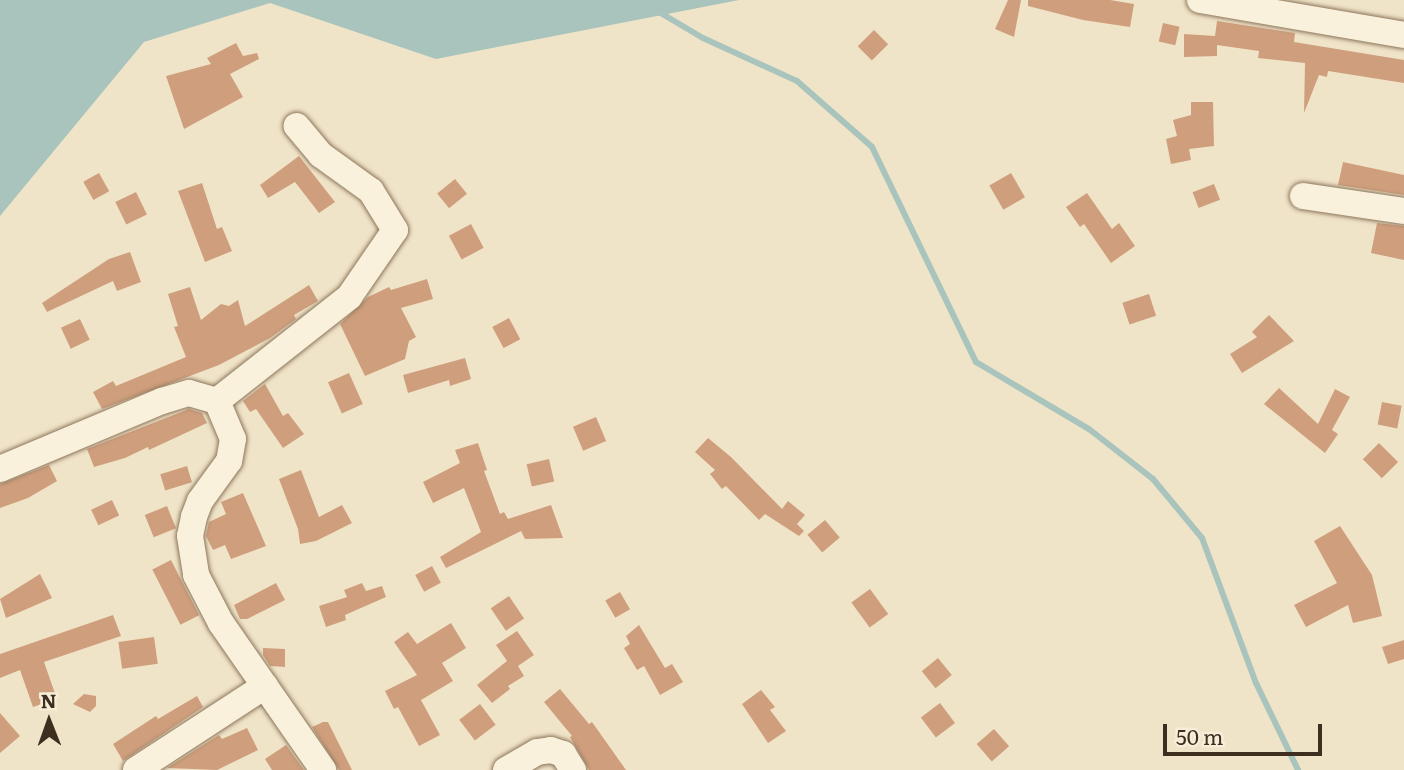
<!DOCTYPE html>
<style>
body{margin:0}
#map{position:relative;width:1404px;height:770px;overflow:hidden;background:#f0e4c8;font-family:Literata,serif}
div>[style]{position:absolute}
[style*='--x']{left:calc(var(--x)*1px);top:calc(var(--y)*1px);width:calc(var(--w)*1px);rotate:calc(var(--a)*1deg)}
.water>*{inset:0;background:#a9c4bc}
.stream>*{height:6px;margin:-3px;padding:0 3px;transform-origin:3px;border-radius:3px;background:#a9c4bc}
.building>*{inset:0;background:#cf9f7d;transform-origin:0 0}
.roads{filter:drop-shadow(0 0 2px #8d765c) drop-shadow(0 0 2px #8d765c)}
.minor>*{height:26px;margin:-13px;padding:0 13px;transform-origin:13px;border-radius:13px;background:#faf1dc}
span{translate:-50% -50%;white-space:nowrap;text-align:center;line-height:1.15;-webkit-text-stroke:5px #f7eed8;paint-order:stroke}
.north{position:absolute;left:14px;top:686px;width:70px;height:70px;-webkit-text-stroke:5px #f7eed8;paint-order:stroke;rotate:359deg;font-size:19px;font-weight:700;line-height:28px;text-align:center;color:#3d2e20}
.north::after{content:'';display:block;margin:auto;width:24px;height:32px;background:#3d2e20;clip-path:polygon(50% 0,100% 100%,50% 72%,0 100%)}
.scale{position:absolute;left:1163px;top:724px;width:159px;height:32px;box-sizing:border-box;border:4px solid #3d2e20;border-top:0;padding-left:9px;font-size:21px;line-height:24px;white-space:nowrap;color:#3d2e20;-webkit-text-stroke:5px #f7eed8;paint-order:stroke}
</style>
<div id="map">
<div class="water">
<div style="clip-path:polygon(0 0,739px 0,436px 59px,270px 3px,144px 42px,0 216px)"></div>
</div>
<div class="stream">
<div style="--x:659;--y:12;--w:51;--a:30.6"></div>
<div style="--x:703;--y:38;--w:103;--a:24.6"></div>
<div style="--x:797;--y:81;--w:100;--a:41.3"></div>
<div style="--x:872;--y:147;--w:239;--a:64.2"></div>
<div style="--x:976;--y:362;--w:131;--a:30.7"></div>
<div style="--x:1089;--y:429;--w:81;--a:38"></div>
<div style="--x:1153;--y:479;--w:77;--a:50.3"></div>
<div style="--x:1202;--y:538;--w:155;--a:69.6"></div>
<div style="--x:1256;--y:683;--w:97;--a:64.2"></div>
</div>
<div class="building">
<div style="clip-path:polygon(1008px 0,1021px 0,1014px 37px,995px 29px)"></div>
<div style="clip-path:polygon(1028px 0,1110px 0,1134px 4px,1130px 27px,1083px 20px,1028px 6px)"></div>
<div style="clip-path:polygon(1217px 21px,1295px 33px,1294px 42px,1404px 60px,1404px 83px,1328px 71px,1327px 77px,1319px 75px,1304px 113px,1305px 63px,1258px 58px,1259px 51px,1217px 45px,1217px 56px,1184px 57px,1184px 34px,1215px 36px)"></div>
<div style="left:1163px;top:23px;width:17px;height:19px;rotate:13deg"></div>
<div style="left:874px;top:30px;width:20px;height:23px;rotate:45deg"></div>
<div style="clip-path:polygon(236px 43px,243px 56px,257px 53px,259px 59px,230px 74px,243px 97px,184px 129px,166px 76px,211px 64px,207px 58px)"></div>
<div style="clip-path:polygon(1191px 102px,1213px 102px,1214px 146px,1189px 149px,1191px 160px,1171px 164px,1166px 139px,1177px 136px,1173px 120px,1191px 115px)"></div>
<div style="clip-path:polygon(299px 156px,335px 202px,319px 213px,295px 182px,268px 198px,260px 185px)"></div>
<div style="clip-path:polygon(1343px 162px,1404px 175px,1404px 195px,1338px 185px)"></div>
<div style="left:99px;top:173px;width:21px;height:18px;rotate:61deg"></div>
<div style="left:1011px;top:173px;width:28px;height:25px;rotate:60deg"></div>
<div style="left:455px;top:179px;width:19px;height:23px;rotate:51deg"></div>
<div style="clip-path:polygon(202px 183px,217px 229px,222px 227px,232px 251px,205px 262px,178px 191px)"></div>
<div style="left:1214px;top:184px;width:17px;height:23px;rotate:69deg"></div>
<div style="left:136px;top:192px;width:25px;height:23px;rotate:64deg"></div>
<div style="clip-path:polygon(1087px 193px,1112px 229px,1119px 223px,1135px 246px,1111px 263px,1084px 224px,1080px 227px,1066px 207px)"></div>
<div style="clip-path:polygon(1377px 223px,1404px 226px,1404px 260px,1371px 253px)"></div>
<div style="left:471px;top:224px;width:27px;height:25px;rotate:62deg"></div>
<div style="clip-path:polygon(130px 252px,141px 282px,117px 291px,113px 281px,47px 312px,42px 303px,109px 259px)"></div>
<div style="clip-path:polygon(427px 279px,433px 299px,401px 308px,416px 337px,409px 341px,405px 359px,365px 376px,340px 324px,368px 297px,389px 287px,391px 290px)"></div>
<div style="clip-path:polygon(309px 285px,318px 301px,294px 315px,296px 319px,270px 338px,219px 365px,102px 409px,93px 392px,113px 381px,116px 386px,186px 357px,174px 327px,178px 326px,168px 294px,190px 287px,201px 320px,221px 304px,229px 306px,238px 300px,245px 326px)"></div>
<div style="left:1149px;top:294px;width:23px;height:28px;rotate:72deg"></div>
<div style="clip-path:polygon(1269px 315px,1294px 341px,1242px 373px,1230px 354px,1257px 337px,1252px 332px)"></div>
<div style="left:509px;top:318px;width:24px;height:19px;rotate:62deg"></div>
<div style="left:80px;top:319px;width:23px;height:21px;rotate:65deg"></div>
<div style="clip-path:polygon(465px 358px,471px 379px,450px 386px,449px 380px,408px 393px,403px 375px)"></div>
<div style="left:349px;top:373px;width:34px;height:23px;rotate:66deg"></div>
<div style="clip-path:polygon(265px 384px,283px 416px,288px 413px,304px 434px,283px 448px,256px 409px,250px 412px,243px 401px)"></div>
<div style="clip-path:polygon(1279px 388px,1318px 424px,1335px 389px,1350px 397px,1332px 430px,1338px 434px,1325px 453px,1264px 404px)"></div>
<div style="left:1382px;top:402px;width:20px;height:23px;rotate:11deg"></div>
<div style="clip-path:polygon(189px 409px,202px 413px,207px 423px,149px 450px,148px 447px,125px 458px,94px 467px,87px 449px)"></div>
<div style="left:596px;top:417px;width:26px;height:25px;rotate:67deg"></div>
<div style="clip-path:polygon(708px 438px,731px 457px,782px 509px,788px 501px,805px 515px,797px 524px,804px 531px,799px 536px,765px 514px,759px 520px,726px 486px,722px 489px,710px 474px,715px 470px,695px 452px)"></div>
<div style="clip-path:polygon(478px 443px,487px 470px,484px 471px,500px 514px,504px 512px,508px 519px,551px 505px,563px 538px,525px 539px,521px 531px,446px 568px,440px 557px,481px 532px,464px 488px,433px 503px,423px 482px,460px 463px,455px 450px)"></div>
<div style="left:1379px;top:443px;width:27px;height:23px;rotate:45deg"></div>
<div style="left:549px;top:459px;width:23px;height:23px;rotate:77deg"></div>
<div style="clip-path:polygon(49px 465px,57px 481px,28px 498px,0 508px,0 484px)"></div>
<div style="left:187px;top:466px;width:17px;height:28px;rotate:73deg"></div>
<div style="clip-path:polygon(301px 470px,319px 517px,342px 505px,352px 523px,316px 541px,300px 544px,298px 529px,279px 479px)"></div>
<div style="clip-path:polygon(243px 493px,266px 546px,231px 559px,225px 545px,213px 550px,206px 536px,209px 522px,226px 514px,221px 502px)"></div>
<div style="left:112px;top:500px;width:17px;height:23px;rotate:65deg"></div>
<div style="left:167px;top:506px;width:24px;height:24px;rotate:68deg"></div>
<div style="left:825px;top:520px;width:23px;height:23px;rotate:50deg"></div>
<div style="clip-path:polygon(1340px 526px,1372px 575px,1382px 616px,1353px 623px,1348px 605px,1306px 627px,1294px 605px,1337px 583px,1314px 541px)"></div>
<div style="left:171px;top:560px;width:62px;height:21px;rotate:63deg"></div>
<div style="left:432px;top:566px;width:19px;height:19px;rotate:62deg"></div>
<div style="clip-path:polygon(40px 574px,52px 598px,6px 618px,0 599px)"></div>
<div style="clip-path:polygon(276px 583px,285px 600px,247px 619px,240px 619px,234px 605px)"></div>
<div style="clip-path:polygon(362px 583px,366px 591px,382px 586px,386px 597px,345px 615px,346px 620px,326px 627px,319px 606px,347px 597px,344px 590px)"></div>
<div style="left:870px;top:589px;width:31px;height:23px;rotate:54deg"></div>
<div style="left:620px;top:592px;width:20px;height:17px;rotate:60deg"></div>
<div style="left:509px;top:596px;width:27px;height:22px;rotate:56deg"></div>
<div style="clip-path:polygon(113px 615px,121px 636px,44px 662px,57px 699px,33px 707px,20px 670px,0 678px,0 654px)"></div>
<div style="clip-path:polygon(451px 623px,466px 648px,442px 663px,453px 681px,421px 700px,440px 735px,419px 746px,398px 707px,394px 709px,385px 691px,417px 675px,394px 642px,408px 632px,417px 644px)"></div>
<div style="clip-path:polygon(639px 625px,665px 668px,672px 664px,683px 682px,660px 695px,644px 666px,637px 670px,624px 648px,630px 644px,626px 636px)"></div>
<div style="clip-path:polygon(517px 631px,534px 655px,518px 666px,524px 676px,508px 686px,510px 689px,492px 703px,477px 685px,507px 661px,496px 645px)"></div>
<div style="left:154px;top:637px;width:27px;height:36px;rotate:82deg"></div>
<div style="clip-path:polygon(1404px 640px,1404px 659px,1388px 664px,1382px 647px)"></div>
<div style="clip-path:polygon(263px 648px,285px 649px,285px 667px,270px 666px,263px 655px)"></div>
<div style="left:938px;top:658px;width:22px;height:21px;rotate:51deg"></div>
<div style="clip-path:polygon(560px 689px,589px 724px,592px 722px,626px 770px,589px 770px,570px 737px,572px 736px,544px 702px)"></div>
<div style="clip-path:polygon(761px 690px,775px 707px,770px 710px,786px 731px,768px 743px,742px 704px)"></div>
<div style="clip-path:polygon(84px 694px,96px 696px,96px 706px,90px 712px,73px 704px)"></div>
<div style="clip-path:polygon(197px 696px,203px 707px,123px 761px,113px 744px,156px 716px,158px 719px)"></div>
<div style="left:940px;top:703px;width:25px;height:24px;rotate:53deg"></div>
<div style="left:480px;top:704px;width:26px;height:26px;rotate:53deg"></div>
<div style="clip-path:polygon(0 713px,20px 736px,0 753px)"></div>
<div style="clip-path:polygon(323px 722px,328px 722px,352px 770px,339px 770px,312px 727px)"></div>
<div style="clip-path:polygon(247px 728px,258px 750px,217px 770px,167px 768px,219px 735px,222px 739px)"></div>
<div style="left:994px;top:729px;width:23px;height:23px;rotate:49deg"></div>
<div style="clip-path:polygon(286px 745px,304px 770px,272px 770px,265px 759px)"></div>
</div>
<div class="roads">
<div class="minor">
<div style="--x:1200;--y:0;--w:207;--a:9.7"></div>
<div style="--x:1303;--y:196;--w:102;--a:8.4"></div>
<div style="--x:217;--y:401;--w:168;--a:-38.2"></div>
<div style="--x:349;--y:297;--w:81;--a:-55.5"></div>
<div style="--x:395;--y:230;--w:46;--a:-121.6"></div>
<div style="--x:371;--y:191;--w:62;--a:-144.2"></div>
<div style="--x:321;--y:155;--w:38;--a:-130"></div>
<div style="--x:0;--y:469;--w:176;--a:-22.8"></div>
<div style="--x:162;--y:401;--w:28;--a:-17"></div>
<div style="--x:189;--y:393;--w:29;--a:16"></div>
<div style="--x:217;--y:401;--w:41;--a:67.2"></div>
<div style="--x:233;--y:439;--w:22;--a:100"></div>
<div style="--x:229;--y:461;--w:49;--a:125.9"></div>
<div style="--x:200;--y:501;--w:17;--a:111"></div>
<div style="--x:194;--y:517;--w:19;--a:102"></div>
<div style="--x:190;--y:536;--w:39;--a:81"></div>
<div style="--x:196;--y:575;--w:54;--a:62.5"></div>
<div style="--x:221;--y:623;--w:179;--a:55.2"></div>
<div style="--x:136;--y:770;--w:154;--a:-33.1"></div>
<div style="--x:506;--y:770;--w:36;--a:-30"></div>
<div style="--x:537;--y:752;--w:14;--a:-8"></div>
<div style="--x:551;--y:750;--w:13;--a:18"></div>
<div style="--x:563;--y:754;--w:19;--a:58"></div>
</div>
</div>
<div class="north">N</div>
<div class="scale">50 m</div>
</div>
